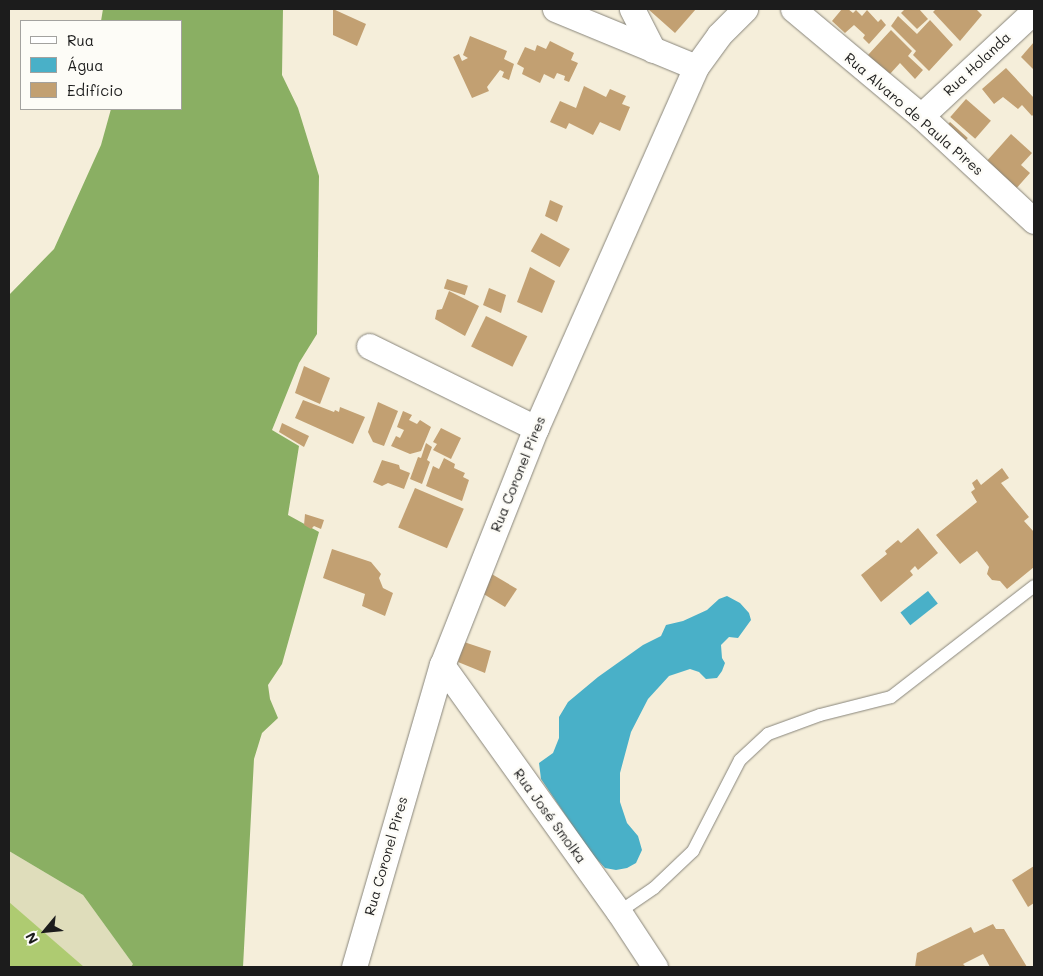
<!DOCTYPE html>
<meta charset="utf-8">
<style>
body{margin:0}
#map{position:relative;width:1043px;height:976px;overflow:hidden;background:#f5eeda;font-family:Mali,sans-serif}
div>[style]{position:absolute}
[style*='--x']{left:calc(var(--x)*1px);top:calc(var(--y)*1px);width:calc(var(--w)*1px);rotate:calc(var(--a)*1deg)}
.built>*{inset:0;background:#dfddbb}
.green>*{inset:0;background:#aecb71}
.forest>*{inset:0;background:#8aaf63}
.water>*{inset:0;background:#49b0c8;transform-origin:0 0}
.building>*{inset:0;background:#c2a072;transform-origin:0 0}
.roads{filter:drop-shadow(0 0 1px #88857b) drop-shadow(0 0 1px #88857b)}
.lane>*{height:12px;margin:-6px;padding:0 6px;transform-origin:6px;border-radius:6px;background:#fff}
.street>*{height:25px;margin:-12.5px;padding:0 12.5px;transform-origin:12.5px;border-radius:12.5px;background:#fff}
span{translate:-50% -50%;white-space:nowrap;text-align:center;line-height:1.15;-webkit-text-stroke:5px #fdfcf7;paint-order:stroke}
.street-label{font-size:14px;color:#1c1c1c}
.frame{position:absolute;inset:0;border:10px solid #1c1c1c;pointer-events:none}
.legend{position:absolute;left:20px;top:20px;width:162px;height:90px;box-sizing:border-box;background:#fdfcf7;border:1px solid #a3a29f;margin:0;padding:6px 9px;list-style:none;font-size:15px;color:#1c1c1c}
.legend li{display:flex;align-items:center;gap:10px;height:25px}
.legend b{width:25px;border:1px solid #a3a29f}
.north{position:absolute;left:20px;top:906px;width:50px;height:50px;-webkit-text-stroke:4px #fdfcf7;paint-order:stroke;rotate:242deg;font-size:14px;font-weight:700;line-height:20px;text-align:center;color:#1c1c1c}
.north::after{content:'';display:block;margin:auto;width:18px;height:22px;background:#1c1c1c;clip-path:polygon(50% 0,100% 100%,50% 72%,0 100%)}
</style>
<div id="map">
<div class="built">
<div style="clip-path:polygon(9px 851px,83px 895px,134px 965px,131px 967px,9px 967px)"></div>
</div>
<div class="green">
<div style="clip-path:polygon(9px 902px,84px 967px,9px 967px)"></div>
</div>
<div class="forest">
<div style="clip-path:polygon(103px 9px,283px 9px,282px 75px,298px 108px,319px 176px,317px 334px,299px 363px,272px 430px,299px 446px,288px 515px,319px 532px,282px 664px,268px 685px,270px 699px,278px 718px,262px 733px,254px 759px,243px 967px,131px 967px,133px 964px,83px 895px,9px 851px,9px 295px,54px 249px,101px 145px,111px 109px,181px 109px,181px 21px,101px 21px)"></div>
</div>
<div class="water">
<div style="left:928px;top:591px;width:16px;height:35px;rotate:52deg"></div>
<div style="clip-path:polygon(727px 596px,740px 603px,749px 613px,751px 620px,738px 638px,729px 637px,721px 645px,722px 658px,725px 663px,722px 671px,717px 678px,706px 679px,699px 672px,690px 669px,669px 676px,648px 699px,631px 732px,620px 773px,620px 802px,627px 823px,638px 836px,642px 850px,636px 863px,627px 868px,616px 870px,605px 868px,591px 853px,541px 779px,539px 763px,553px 753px,559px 738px,559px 717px,568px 702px,598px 677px,643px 645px,661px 636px,666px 625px,683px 621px,707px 610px,719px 599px)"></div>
</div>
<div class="building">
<div style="clip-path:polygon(333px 9px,366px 24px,357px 46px,333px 35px)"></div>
<div style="clip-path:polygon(648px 9px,696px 9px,675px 33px)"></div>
<div style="clip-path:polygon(842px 9px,848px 9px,853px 13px,856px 10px,862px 16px,867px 10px,878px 22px,881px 19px,886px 25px,869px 44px,863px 38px,865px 35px,854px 25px,845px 33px,832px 21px)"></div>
<div style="clip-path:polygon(905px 9px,919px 9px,928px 19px,917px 29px,901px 13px)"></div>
<div style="clip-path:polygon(936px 9px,976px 9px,982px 15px,960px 41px,933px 12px)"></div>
<div style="clip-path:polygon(898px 16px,917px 34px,930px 20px,953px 45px,929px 71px,913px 55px,916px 51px,891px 26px)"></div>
<div style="clip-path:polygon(891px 30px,912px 51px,908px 56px,923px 70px,915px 79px,900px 63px,889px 75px,868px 55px)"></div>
<div style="clip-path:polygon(470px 36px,507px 51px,504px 59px,514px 64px,509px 80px,502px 77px,504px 72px,500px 70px,487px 87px,489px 91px,472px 98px,453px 57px,459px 54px,462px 61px,468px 58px,463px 55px)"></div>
<div style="clip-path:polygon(550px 41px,574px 53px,571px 60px,578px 63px,569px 82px,564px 80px,565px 76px,557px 73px,554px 79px,544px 74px,540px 83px,522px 74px,524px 68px,517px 64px,525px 47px,535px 51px,537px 45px,546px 49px)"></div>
<div style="clip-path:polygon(1034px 42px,1034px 70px,1021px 57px)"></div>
<div style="clip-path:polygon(1006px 68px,1034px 98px,1034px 114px,1032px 116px,1022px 105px,1018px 109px,1003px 97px,994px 104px,982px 89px)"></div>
<div style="clip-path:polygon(584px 86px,606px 97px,610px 89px,626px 96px,622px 104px,630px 107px,620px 131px,600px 122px,593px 135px,569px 123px,566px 129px,550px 122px,560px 101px,576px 108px)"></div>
<div style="left:966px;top:99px;width:33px;height:24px;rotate:41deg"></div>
<div style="left:950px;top:122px;width:24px;height:13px;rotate:42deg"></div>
<div style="clip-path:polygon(1011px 134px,1032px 153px,1021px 165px,1030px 173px,1013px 192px,985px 163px)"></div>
<div style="clip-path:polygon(550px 200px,563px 206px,557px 222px,545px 216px)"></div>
<div style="left:541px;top:233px;width:33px;height:21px;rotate:29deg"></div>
<div style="clip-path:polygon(530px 267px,555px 281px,542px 313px,517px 302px)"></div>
<div style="left:447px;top:279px;width:22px;height:10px;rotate:18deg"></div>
<div style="clip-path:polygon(489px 288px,506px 295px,501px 313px,483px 305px)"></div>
<div style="clip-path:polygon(449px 291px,479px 306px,465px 336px,435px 319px,437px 310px,442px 309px)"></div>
<div style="left:486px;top:316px;width:46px;height:34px;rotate:26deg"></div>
<div style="clip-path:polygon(304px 366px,330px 378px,320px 404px,295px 393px)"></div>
<div style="clip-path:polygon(303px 400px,334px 412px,335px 410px,339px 412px,340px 407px,365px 417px,353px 444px,295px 418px)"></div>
<div style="clip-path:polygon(378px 402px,398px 411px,384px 446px,373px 442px,368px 432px)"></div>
<div style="clip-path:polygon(403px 411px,412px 415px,409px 420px,417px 424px,420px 420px,431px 427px,421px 451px,410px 454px,391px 446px,396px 436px,400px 438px,404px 430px,397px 427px)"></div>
<div style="clip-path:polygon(282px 423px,309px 436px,304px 447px,279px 432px)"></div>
<div style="clip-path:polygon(441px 428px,461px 438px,451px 459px,433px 450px,437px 444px,433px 442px)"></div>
<div style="clip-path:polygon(426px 443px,432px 447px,427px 460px,430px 462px,422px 484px,410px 479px,418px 457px,421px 458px)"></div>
<div style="clip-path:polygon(444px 458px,455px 464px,454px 468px,465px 473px,463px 477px,469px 480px,462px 501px,426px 486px,433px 466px,439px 469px)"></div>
<div style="clip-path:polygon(382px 460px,399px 465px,400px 469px,410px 473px,404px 489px,388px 483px,382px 486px,373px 482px)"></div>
<div style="clip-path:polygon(1002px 468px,1009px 478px,1001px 483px,1029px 517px,1024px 521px,1034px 532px,1034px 567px,1007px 589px,1000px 581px,992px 580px,987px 574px,989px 567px,977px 551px,960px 564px,936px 535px,977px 502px,971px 492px,975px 489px,972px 483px,977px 479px,981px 485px)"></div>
<div style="left:415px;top:488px;width:53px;height:43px;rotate:23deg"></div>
<div style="clip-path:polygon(305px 514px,324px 520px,321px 529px,314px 526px,311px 529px,304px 525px)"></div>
<div style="clip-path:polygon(918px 528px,938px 553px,918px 570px,915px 566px,910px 571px,913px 575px,881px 602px,861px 575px,887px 554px,885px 551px,898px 540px,901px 543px)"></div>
<div style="clip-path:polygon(332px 549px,371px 562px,381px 574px,379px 578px,383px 588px,393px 593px,385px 616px,362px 606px,365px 594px,323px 578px)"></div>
<div style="clip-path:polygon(490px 573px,517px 589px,505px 607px,482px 593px)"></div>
<div style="clip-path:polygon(464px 642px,491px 651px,485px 673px,458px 662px)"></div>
<div style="clip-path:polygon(1034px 866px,1034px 903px,1028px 907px,1012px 880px)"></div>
<div style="clip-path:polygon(993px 924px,996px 929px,1004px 929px,1027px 967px,990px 967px,983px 954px,963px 964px,966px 967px,915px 967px,917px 953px,971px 927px,974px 933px)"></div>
</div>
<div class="roads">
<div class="lane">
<div style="--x:619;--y:912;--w:42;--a:-34.4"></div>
<div style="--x:654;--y:888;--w:54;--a:-43.5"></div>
<div style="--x:693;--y:851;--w:102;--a:-62.7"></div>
<div style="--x:740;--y:760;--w:38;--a:-43"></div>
<div style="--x:768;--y:734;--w:55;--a:-20.1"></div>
<div style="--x:820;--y:715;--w:73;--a:-14.2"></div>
<div style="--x:891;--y:697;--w:181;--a:-37.8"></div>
</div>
<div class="street">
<div style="--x:555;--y:9;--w:152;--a:22.4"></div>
<div style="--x:632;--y:9;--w:46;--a:62.9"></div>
<div style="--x:793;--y:9;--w:167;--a:39.9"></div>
<div style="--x:921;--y:116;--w:154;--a:42.9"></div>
<div style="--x:921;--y:116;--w:154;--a:-42.9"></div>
<div style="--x:369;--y:346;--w:186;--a:26.2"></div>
<div style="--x:442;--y:665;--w:304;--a:54.4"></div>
<div style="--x:619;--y:912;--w:66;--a:56.8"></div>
<div style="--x:354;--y:967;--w:315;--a:-73.8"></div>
<div style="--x:442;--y:665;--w:255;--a:-68.4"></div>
<div style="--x:536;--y:428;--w:395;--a:-66.1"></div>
<div style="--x:696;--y:67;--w:39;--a:-54"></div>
<div style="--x:719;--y:35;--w:37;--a:-45"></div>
</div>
</div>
<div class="street-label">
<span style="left:977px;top:64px;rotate:-43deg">Rua Holanda</span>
<span style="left:914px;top:114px;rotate:41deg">Rua Alvaro de Paula Pires</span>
<span style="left:518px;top:474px;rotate:-68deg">Rua Coronel Pires</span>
<span style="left:550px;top:816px;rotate:54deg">Rua José Smolka</span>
<span style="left:386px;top:856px;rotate:-74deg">Rua Coronel Pires</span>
</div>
<div class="frame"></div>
<ul class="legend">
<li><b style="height:6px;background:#fff"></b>Rua</li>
<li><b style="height:14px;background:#49b0c8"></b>Água</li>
<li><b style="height:14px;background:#c2a072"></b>Edifício</li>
</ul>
<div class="north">N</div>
</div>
